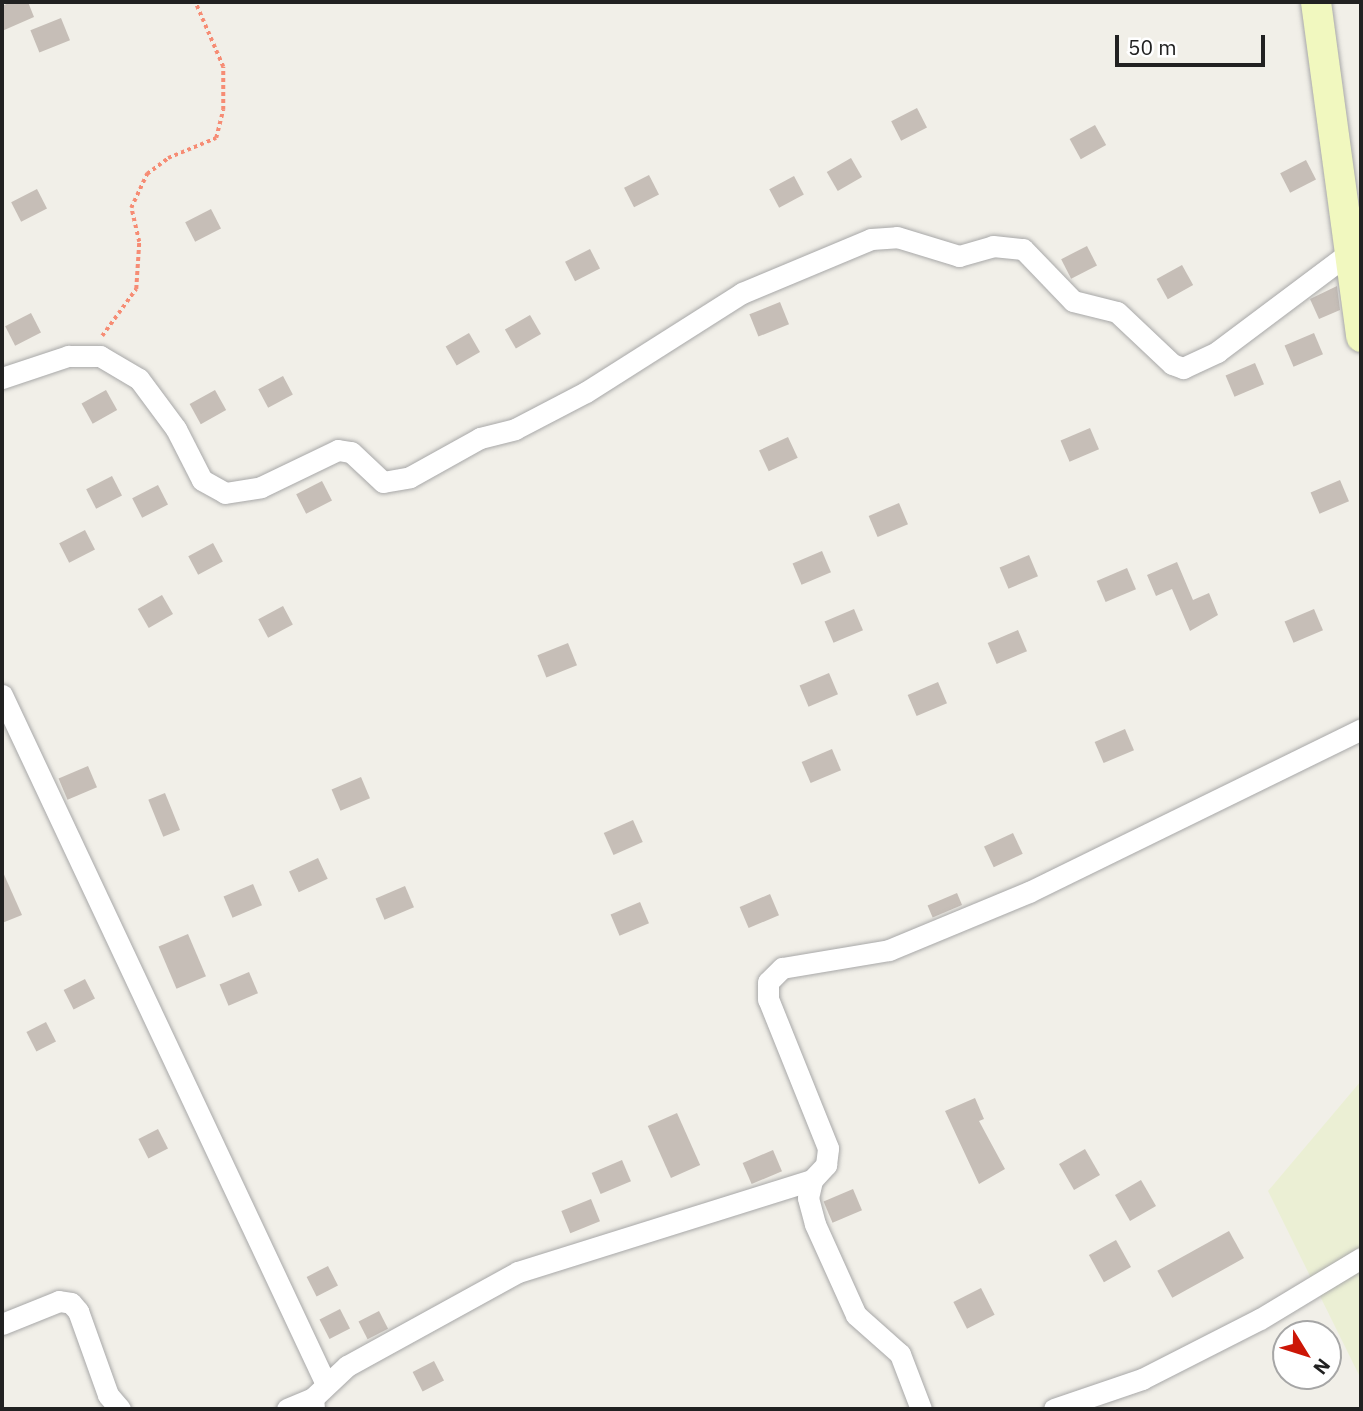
<!DOCTYPE html>
<style>
body{margin:0}
#map{position:relative;width:1363px;height:1411px;overflow:hidden;background:#f1efe8;font-family:"IBM Plex Sans",sans-serif}
div>[style]{position:absolute}
[style*='--x']{left:calc(var(--x)*1px);top:calc(var(--y)*1px);width:calc(var(--w)*1px);rotate:calc(var(--a)*1deg)}
.farmland>*{inset:0;background:#ebefd4}
.building>*{inset:0;background:#c6beb7;transform-origin:0 0}
.path>*{height:3.5px;margin-top:-1.75px;transform-origin:0;background:repeating-linear-gradient(90deg,#f68c74 0 3.5px,transparent 0 7px)}
.roads{filter:drop-shadow(0 0 2px #a8a8a8) drop-shadow(0 0 2px #a8a8a8)}
.street>*{height:21px;margin:-10.5px;padding:0 10.5px;transform-origin:10.5px;border-radius:10.5px;background:#fff}
.secondary>*{height:30px;margin:-15px;padding:0 15px;transform-origin:15px;border-radius:15px;background:#f1f8bf}
span{translate:-50% -50%;white-space:nowrap;text-align:center;line-height:1.15;-webkit-text-stroke:7px #fff;paint-order:stroke}
.frame{position:absolute;inset:0;border:4px solid #212121;pointer-events:none}
.north{position:absolute;left:1272px;top:1320px;width:70px;height:70px;box-sizing:border-box;background:#fff;border:2px solid #a6a6a6;border-radius:50%;rotate:128deg;font-size:19px;font-weight:700;line-height:28px;text-align:center;color:#212121}
.north::after{content:'';display:block;margin:auto;width:24px;height:32px;background:#cc1606;clip-path:polygon(50% 0,100% 100%,50% 72%,0 100%)}
.scale{position:absolute;left:1115px;top:35px;width:150px;height:32px;box-sizing:border-box;border:4px solid #212121;border-top:0;padding-left:9px;font-size:21px;line-height:24px;white-space:nowrap;color:#212121;-webkit-text-stroke:5px #fff;paint-order:stroke}
</style>
<div id="map">
<div class="farmland">
<div style="clip-path:polygon(1361px 1081px,1361px 1379px,1268px 1191px)"></div>
</div>
<div class="building">
<div style="clip-path:polygon(11px 2px,28px 2px,34px 17px,2px 31px,2px 6px)"></div>
<div style="left:61px;top:18px;width:24px;height:33px;rotate:68deg"></div>
<div style="left:917px;top:108px;width:22px;height:29px;rotate:63deg"></div>
<div style="left:1095px;top:125px;width:23px;height:29px;rotate:61deg"></div>
<div style="left:851px;top:158px;width:22px;height:28px;rotate:60deg"></div>
<div style="left:1306px;top:160px;width:22px;height:29px;rotate:63deg"></div>
<div style="left:649px;top:175px;width:22px;height:28px;rotate:63deg"></div>
<div style="left:794px;top:176px;width:21px;height:28px;rotate:62deg"></div>
<div style="left:37px;top:189px;width:22px;height:29px;rotate:63deg"></div>
<div style="left:211px;top:209px;width:22px;height:29px;rotate:63deg"></div>
<div style="left:1087px;top:246px;width:22px;height:29px;rotate:63deg"></div>
<div style="left:590px;top:249px;width:22px;height:28px;rotate:63deg"></div>
<div style="left:1182px;top:265px;width:23px;height:29px;rotate:61deg"></div>
<div style="clip-path:polygon(1337px 286px,1340px 310px,1319px 319px,1310px 299px)"></div>
<div style="left:780px;top:302px;width:24px;height:33px;rotate:68deg"></div>
<div style="left:31px;top:313px;width:22px;height:29px;rotate:63deg"></div>
<div style="left:530px;top:315px;width:22px;height:29px;rotate:60deg"></div>
<div style="left:469px;top:333px;width:22px;height:27px;rotate:60deg"></div>
<div style="left:1314px;top:333px;width:23px;height:32px;rotate:67deg"></div>
<div style="left:1255px;top:363px;width:23px;height:32px;rotate:67deg"></div>
<div style="left:283px;top:376px;width:21px;height:28px;rotate:62deg"></div>
<div style="left:106px;top:390px;width:23px;height:28px;rotate:61deg"></div>
<div style="left:215px;top:390px;width:23px;height:29px;rotate:61deg"></div>
<div style="left:1090px;top:428px;width:23px;height:32px;rotate:67deg"></div>
<div style="left:788px;top:437px;width:23px;height:32px;rotate:65deg"></div>
<div style="left:112px;top:476px;width:22px;height:29px;rotate:63deg"></div>
<div style="left:1340px;top:480px;width:23px;height:32px;rotate:67deg"></div>
<div style="left:322px;top:481px;width:22px;height:29px;rotate:63deg"></div>
<div style="left:158px;top:485px;width:22px;height:29px;rotate:63deg"></div>
<div style="left:899px;top:503px;width:23px;height:33px;rotate:67deg"></div>
<div style="left:85px;top:530px;width:22px;height:29px;rotate:63deg"></div>
<div style="left:213px;top:543px;width:21px;height:28px;rotate:62deg"></div>
<div style="left:822px;top:551px;width:23px;height:32px;rotate:67deg"></div>
<div style="left:1029px;top:555px;width:23px;height:32px;rotate:67deg"></div>
<div style="clip-path:polygon(1177px 562px,1193px 600px,1209px 593px,1218px 615px,1190px 631px,1172px 589px,1156px 596px,1147px 575px)"></div>
<div style="left:1127px;top:568px;width:23px;height:33px;rotate:67deg"></div>
<div style="left:162px;top:595px;width:22px;height:28px;rotate:60deg"></div>
<div style="left:283px;top:606px;width:21px;height:28px;rotate:62deg"></div>
<div style="left:854px;top:609px;width:23px;height:32px;rotate:67deg"></div>
<div style="left:1314px;top:609px;width:23px;height:32px;rotate:67deg"></div>
<div style="left:1018px;top:630px;width:23px;height:33px;rotate:67deg"></div>
<div style="left:568px;top:643px;width:24px;height:33px;rotate:68deg"></div>
<div style="left:829px;top:673px;width:23px;height:32px;rotate:67deg"></div>
<div style="left:938px;top:682px;width:23px;height:33px;rotate:67deg"></div>
<div style="left:1125px;top:729px;width:23px;height:33px;rotate:67deg"></div>
<div style="left:832px;top:749px;width:23px;height:33px;rotate:67deg"></div>
<div style="left:88px;top:766px;width:23px;height:32px;rotate:67deg"></div>
<div style="left:361px;top:777px;width:23px;height:32px;rotate:67deg"></div>
<div style="left:165px;top:793px;width:40px;height:18px;rotate:68deg"></div>
<div style="left:633px;top:820px;width:24px;height:32px;rotate:66deg"></div>
<div style="left:1013px;top:833px;width:23px;height:32px;rotate:65deg"></div>
<div style="left:318px;top:858px;width:23px;height:32px;rotate:65deg"></div>
<div style="clip-path:polygon(2px 870px,22px 915px,2px 923px)"></div>
<div style="left:253px;top:884px;width:23px;height:32px;rotate:67deg"></div>
<div style="left:405px;top:886px;width:23px;height:32px;rotate:67deg"></div>
<div style="left:957px;top:893px;width:13px;height:32px;rotate:67deg"></div>
<div style="left:770px;top:894px;width:23px;height:33px;rotate:67deg"></div>
<div style="left:640px;top:902px;width:23px;height:32px;rotate:67deg"></div>
<div style="left:188px;top:934px;width:46px;height:32px;rotate:67deg"></div>
<div style="left:249px;top:972px;width:23px;height:32px;rotate:67deg"></div>
<div style="left:85px;top:979px;width:22px;height:24px;rotate:63deg"></div>
<div style="left:46px;top:1022px;width:22px;height:22px;rotate:63deg"></div>
<div style="clip-path:polygon(975px 1098px,984px 1119px,979px 1121px,1005px 1169px,979px 1184px,945px 1111px)"></div>
<div style="left:677px;top:1113px;width:57px;height:32px;rotate:66deg"></div>
<div style="left:158px;top:1129px;width:22px;height:22px;rotate:63deg"></div>
<div style="left:1085px;top:1149px;width:30px;height:30px;rotate:60deg"></div>
<div style="left:773px;top:1150px;width:23px;height:33px;rotate:67deg"></div>
<div style="left:622px;top:1160px;width:23px;height:33px;rotate:67deg"></div>
<div style="left:1141px;top:1180px;width:30px;height:30px;rotate:60deg"></div>
<div style="left:853px;top:1189px;width:23px;height:32px;rotate:67deg"></div>
<div style="left:591px;top:1199px;width:24px;height:32px;rotate:68deg"></div>
<div style="left:1229px;top:1231px;width:31px;height:82px;rotate:61deg"></div>
<div style="left:1116px;top:1240px;width:31px;height:31px;rotate:61deg"></div>
<div style="left:328px;top:1266px;width:22px;height:24px;rotate:63deg"></div>
<div style="left:981px;top:1288px;width:30px;height:31px;rotate:63deg"></div>
<div style="left:340px;top:1309px;width:22px;height:23px;rotate:63deg"></div>
<div style="left:379px;top:1311px;width:20px;height:23px;rotate:63deg"></div>
<div style="left:434px;top:1361px;width:22px;height:24px;rotate:63deg"></div>
</div>
<div class="path">
<div style="--x:102;--y:336;--w:58;--a:-54.1"></div>
<div style="--x:136;--y:289;--w:47;--a:-86.3"></div>
<div style="--x:139;--y:242;--w:35;--a:-103"></div>
<div style="--x:131;--y:208;--w:38;--a:-65"></div>
<div style="--x:147;--y:174;--w:26;--a:-37"></div>
<div style="--x:168;--y:158;--w:52;--a:-22.6"></div>
<div style="--x:216;--y:138;--w:29;--a:-76"></div>
<div style="--x:223;--y:110;--w:43;--a:-90"></div>
<div style="--x:223;--y:67;--w:71;--a:-113.3"></div>
</div>
<div class="roads">
<div class="street">
<div style="--x:2;--y:378;--w:70;--a:-18.4"></div>
<div style="--x:68;--y:356;--w:32;--a:0"></div>
<div style="--x:100;--y:356;--w:45;--a:30.5"></div>
<div style="--x:139;--y:379;--w:62;--a:53.5"></div>
<div style="--x:176;--y:429;--w:57;--a:63"></div>
<div style="--x:202;--y:480;--w:26;--a:29"></div>
<div style="--x:225;--y:493;--w:36;--a:-9"></div>
<div style="--x:261;--y:487;--w:85;--a:-25.7"></div>
<div style="--x:338;--y:450;--w:13;--a:9"></div>
<div style="--x:351;--y:452;--w:44;--a:43.2"></div>
<div style="--x:383;--y:482;--w:27;--a:-10"></div>
<div style="--x:410;--y:477;--w:80;--a:-29.1"></div>
<div style="--x:480;--y:438;--w:36;--a:-14"></div>
<div style="--x:515;--y:429;--w:80;--a:-27.5"></div>
<div style="--x:586;--y:392;--w:185;--a:-32.4"></div>
<div style="--x:742;--y:293;--w:140;--a:-22.7"></div>
<div style="--x:871;--y:239;--w:26;--a:-4"></div>
<div style="--x:897;--y:237;--w:65;--a:17"></div>
<div style="--x:959;--y:256;--w:35;--a:-16"></div>
<div style="--x:993;--y:246;--w:30;--a:6"></div>
<div style="--x:1023;--y:249;--w:72;--a:46.1"></div>
<div style="--x:1073;--y:301;--w:45;--a:14"></div>
<div style="--x:1117;--y:312;--w:76;--a:43.4"></div>
<div style="--x:1172;--y:364;--w:12;--a:20"></div>
<div style="--x:1183;--y:368;--w:38;--a:-25"></div>
<div style="--x:1217;--y:352;--w:166;--a:-36.9"></div>
<div style="--x:2;--y:695;--w:759;--a:64.82"></div>
<div style="--x:2;--y:1324;--w:61;--a:-22"></div>
<div style="--x:59;--y:1301;--w:12;--a:9"></div>
<div style="--x:71;--y:1303;--w:11;--a:49"></div>
<div style="--x:78;--y:1311;--w:89;--a:70.3"></div>
<div style="--x:108;--y:1395;--w:18;--a:49"></div>
<div style="--x:287;--y:1409;--w:28;--a:-23"></div>
<div style="--x:314;--y:1409;--w:11;--a:-95"></div>
<div style="--x:313;--y:1398;--w:47;--a:-43.3"></div>
<div style="--x:347;--y:1366;--w:195;--a:-28.8"></div>
<div style="--x:518;--y:1272;--w:308;--a:-17.4"></div>
<div style="--x:921;--y:1409;--w:59;--a:-110.9"></div>
<div style="--x:900;--y:1354;--w:59;--a:-138.4"></div>
<div style="--x:856;--y:1315;--w:100;--a:-114.3"></div>
<div style="--x:815;--y:1224;--w:27;--a:-105"></div>
<div style="--x:808;--y:1198;--w:18;--a:-77"></div>
<div style="--x:812;--y:1180;--w:21;--a:-47"></div>
<div style="--x:826;--y:1165;--w:17;--a:-83"></div>
<div style="--x:828;--y:1148;--w:161;--a:-111.9"></div>
<div style="--x:768;--y:999;--w:17;--a:-90"></div>
<div style="--x:768;--y:982;--w:20;--a:-45"></div>
<div style="--x:782;--y:968;--w:109;--a:-9.5"></div>
<div style="--x:889;--y:950;--w:152;--a:-22.5"></div>
<div style="--x:1029;--y:892;--w:370;--a:-26.1"></div>
<div style="--x:1054;--y:1409;--w:93;--a:-18.8"></div>
<div style="--x:1142;--y:1379;--w:132;--a:-27"></div>
<div style="--x:1260;--y:1319;--w:118;--a:-31.1"></div>
</div>
<div class="secondary">
<div style="--x:1316;--y:2;--w:338;--a:82.3"></div>
</div>
</div>
<div class="frame"></div>
<div class="north">N</div>
<div class="scale">50 m</div>
</div>
